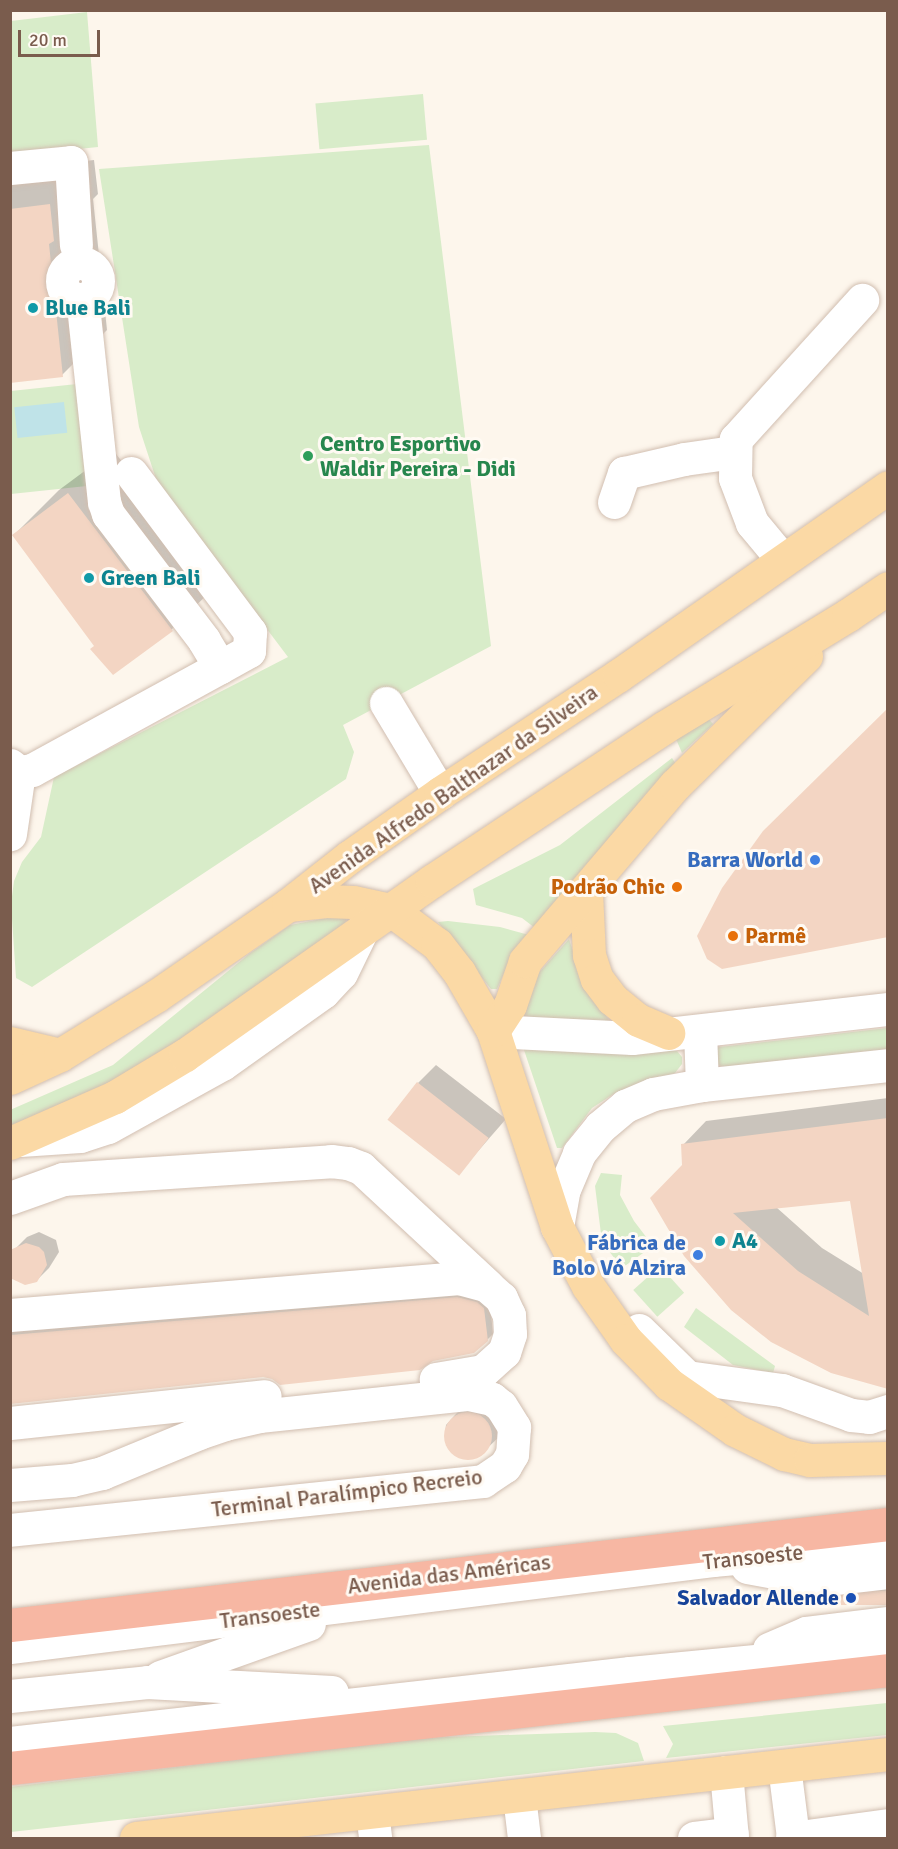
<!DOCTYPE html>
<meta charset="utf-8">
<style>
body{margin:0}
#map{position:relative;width:898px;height:1849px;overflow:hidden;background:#fdf6ec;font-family:Signika,sans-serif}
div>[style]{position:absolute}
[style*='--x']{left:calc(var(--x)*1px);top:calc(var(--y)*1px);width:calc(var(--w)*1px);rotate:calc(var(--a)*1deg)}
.green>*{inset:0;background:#d8ecc9;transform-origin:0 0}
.water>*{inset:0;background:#bfe3e8;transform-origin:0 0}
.shadow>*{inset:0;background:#0003}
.building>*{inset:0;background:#f3d5c3;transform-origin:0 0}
.round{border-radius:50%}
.roads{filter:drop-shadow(0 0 2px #d1beb0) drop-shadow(0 0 2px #d1beb0)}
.minor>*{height:33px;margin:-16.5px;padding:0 16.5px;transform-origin:16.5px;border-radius:16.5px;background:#fff}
.minor>.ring{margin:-16.5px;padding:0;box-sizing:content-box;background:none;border:33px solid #fff;border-radius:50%}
.major>*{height:33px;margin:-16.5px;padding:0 16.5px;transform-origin:16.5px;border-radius:16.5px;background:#fbd9a5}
.highway>*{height:33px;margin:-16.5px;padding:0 16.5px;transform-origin:16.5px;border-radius:16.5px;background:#f7b7a3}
.dots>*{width:16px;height:16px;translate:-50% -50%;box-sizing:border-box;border:3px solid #fffaf3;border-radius:50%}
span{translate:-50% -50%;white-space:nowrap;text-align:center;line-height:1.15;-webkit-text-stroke:6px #fffaf3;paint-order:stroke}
.culture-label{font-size:22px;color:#0d838f;font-weight:700}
.left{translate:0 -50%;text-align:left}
.leisure-label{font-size:22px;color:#27864d;font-weight:700}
.street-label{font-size:22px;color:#7a5c4d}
.shop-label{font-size:22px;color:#366cbe;font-weight:700}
.right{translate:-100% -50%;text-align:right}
.food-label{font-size:22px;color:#c56008;font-weight:700}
.transit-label{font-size:22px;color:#164399;font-weight:700}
.frame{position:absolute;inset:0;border:12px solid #7a5c4d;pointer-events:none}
.scale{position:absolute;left:18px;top:30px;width:82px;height:27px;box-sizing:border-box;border:3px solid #7a5c4d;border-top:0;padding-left:8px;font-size:18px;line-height:21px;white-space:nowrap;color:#7a5c4d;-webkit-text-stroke:4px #fffaf3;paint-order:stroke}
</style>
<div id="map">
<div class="green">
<div style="clip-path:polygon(87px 12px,98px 147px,11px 156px,11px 21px)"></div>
<div style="left:423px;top:94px;width:46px;height:108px;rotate:85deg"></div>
<div style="clip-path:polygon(429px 145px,491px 646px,343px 725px,354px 752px,346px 779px,32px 987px,16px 978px,11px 904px,14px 881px,22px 862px,41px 837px,54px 777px,288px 657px,158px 485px,139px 427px,99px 169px)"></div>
<div style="clip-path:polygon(77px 384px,87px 486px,11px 494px,11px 391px)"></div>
<div style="clip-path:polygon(708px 718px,713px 724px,682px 753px,676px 739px)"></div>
<div style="clip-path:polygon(672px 758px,676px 764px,535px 928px,522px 918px,476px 905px,473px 889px,560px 845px)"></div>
<div style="clip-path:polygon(337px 916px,346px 919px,345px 928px,145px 1068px,11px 1131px,10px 1110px,113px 1065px,249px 954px,290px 925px)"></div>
<div style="clip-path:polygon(448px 921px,500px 927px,529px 935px,508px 964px,497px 989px,491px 989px,438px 922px)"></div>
<div style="clip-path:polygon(569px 939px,582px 978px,612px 1025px,521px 1016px,536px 976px)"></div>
<div style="clip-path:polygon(887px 1028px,887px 1049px,724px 1067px,715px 1064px,716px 1048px,719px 1047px)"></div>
<div style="clip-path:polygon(523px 1047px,677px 1051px,682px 1057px,682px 1064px,675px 1073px,615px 1093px,592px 1108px,562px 1148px,557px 1148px)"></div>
<div style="clip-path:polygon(601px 1173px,622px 1175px,620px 1195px,634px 1221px,653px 1246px,622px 1268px,602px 1242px,595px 1186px)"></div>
<div style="left:660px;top:1266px;width:36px;height:36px;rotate:48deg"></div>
<div style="clip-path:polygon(696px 1308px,775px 1366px,773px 1373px,733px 1365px,684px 1327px)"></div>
<div style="clip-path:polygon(887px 1703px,887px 1735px,666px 1758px,673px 1744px,663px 1726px)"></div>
<div style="clip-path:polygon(595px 1732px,616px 1733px,638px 1743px,644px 1761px,11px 1832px,10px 1787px,417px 1738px)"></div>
</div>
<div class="water">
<div style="left:64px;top:402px;width:31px;height:50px;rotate:84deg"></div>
</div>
<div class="shadow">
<div style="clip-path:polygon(94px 160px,98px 194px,93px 199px,107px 330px,62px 375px,10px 381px,10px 173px,15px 169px)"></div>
<div style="clip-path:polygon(113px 450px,217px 585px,172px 629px,113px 673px,96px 646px,14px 535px,59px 490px)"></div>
<div style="clip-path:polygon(436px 1065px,506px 1119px,459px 1173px,418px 1083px)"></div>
<div style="clip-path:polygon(evenodd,888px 1098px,888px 1386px,683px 1166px,683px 1145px,706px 1121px,888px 1098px,851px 1199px,864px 1274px,822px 1248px,776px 1207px,851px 1199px)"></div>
<div style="clip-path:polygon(39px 1232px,56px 1240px,59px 1252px,49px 1268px,37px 1280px,14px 1250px,27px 1237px)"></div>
<div style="clip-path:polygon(464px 1292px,490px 1303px,493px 1334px,487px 1340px,273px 1377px,263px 1376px,10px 1403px,10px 1331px)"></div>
<div style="clip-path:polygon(464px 1405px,499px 1407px,499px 1437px,479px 1456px,461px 1457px,453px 1452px,445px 1435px,446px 1425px)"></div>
<div style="clip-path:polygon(888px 1571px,888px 1603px,815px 1599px,839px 1575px)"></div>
</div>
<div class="building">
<div style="clip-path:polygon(50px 204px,54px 241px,49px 244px,63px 377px,10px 383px,10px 209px)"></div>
<div style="clip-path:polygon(68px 493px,173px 631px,113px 675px,90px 649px,94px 646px,12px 535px)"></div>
<div style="clip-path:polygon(888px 708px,888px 937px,722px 969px,707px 959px,697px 936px,722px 888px,763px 831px)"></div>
<div style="left:417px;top:1082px;width:91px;height:48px;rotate:38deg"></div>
<div style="clip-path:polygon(evenodd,888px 1118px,888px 1389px,831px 1373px,771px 1342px,731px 1310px,684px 1256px,650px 1198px,682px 1165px,681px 1144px,888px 1118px,850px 1201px,869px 1316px,798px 1271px,733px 1213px,850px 1201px)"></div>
<div style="clip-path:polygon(26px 1243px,39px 1247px,44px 1252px,47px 1265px,37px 1282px,25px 1285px,10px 1278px,10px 1250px)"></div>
<div style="clip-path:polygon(457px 1297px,477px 1302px,484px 1308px,488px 1341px,474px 1353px,433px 1361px,420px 1370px,280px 1385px,272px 1379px,263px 1377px,10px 1404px,10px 1335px)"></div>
<div class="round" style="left:444px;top:1412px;width:48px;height:48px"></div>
<div style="left:888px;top:1591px;width:14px;height:74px;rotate:90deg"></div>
</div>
<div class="roads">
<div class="minor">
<div style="--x:10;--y:168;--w:61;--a:-5.6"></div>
<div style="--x:71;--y:162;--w:83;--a:86.6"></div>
<div class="ring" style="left:62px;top:263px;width:3px;height:3px"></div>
<div style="--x:131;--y:473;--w:199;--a:53.2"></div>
<div style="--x:250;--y:632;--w:19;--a:93"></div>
<div style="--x:249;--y:651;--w:33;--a:151"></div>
<div style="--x:614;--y:502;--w:31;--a:-71"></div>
<div style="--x:624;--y:473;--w:62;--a:-13.1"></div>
<div style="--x:684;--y:459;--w:49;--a:-8.1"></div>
<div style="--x:782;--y:559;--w:47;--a:-129.8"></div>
<div style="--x:752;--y:523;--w:48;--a:-110.7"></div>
<div style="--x:735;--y:478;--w:39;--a:-89"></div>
<div style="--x:736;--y:439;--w:188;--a:-47.8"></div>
<div style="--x:386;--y:703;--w:105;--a:59"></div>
<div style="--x:10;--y:765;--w:11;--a:38"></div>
<div style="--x:19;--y:772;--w:63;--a:98.3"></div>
<div style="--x:19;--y:772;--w:13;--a:-9"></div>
<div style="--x:32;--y:770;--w:214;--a:-28.7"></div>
<div style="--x:220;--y:667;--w:31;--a:-121"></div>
<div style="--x:204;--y:640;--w:158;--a:-127.3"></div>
<div style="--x:108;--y:514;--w:13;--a:-108"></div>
<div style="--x:104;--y:502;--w:188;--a:-96.1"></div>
<div style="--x:493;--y:1031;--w:139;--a:2.9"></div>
<div style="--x:632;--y:1038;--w:258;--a:-6.5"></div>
<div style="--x:700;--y:1031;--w:54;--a:87.9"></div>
<div style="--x:20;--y:1140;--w:60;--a:-3.8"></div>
<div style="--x:80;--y:1136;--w:29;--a:-18"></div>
<div style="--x:108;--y:1127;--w:130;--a:-28.9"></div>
<div style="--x:222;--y:1064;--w:124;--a:-35.5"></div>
<div style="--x:323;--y:992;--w:26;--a:-47"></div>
<div style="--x:341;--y:973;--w:48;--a:-64"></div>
<div style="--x:10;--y:1198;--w:56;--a:-19.7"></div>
<div style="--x:63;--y:1179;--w:269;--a:-3.8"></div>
<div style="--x:331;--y:1161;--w:17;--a:7"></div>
<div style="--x:348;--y:1163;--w:14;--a:21"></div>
<div style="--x:361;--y:1168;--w:173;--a:42.9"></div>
<div style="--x:557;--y:1227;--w:39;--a:-80"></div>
<div style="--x:564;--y:1189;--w:39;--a:-67"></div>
<div style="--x:579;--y:1153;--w:33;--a:-51"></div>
<div style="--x:600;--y:1127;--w:33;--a:-40"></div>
<div style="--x:625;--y:1106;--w:30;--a:-23"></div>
<div style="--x:653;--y:1094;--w:50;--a:-10.4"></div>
<div style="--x:702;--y:1085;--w:187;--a:-6.1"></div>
<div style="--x:10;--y:1315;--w:451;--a:-4.7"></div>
<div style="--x:459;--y:1278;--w:28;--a:15"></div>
<div style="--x:486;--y:1285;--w:20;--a:41"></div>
<div style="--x:501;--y:1298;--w:19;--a:65"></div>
<div style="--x:509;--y:1315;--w:19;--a:87"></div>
<div style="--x:510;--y:1334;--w:19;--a:108"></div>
<div style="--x:504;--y:1352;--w:28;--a:138"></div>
<div style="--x:483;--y:1371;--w:48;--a:170.3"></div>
<div style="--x:639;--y:1330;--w:67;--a:44.4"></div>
<div style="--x:687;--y:1377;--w:96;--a:7.8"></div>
<div style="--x:782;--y:1390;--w:73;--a:19.9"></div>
<div style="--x:851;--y:1415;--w:18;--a:6"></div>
<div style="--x:869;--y:1417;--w:20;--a:-18"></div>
<div style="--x:10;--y:1423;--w:256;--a:-6"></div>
<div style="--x:10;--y:1485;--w:62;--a:-4.6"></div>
<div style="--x:72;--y:1480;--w:31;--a:-13"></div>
<div style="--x:102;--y:1473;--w:105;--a:-22.4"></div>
<div style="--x:199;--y:1433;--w:28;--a:-19"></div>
<div style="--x:225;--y:1424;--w:35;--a:-13"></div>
<div style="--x:259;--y:1416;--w:211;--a:-6"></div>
<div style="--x:469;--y:1394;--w:24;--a:12"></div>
<div style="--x:492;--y:1399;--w:11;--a:38"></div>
<div style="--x:501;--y:1406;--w:25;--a:58"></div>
<div style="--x:514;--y:1427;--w:27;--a:94"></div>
<div style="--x:512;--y:1454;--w:14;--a:120"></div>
<div style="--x:505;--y:1466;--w:27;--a:146"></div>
<div style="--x:483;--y:1481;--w:476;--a:174.1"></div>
<div style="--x:747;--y:1567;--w:72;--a:10.4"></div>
<div style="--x:818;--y:1580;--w:70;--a:-6.5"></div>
<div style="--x:10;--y:1647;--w:708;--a:-7.05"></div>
<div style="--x:713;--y:1560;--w:176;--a:-5.2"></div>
<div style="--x:769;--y:1649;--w:40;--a:-23.4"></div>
<div style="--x:806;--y:1633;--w:83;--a:-7"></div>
<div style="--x:160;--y:1677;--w:158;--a:-19.6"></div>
<div style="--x:10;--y:1696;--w:138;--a:-5.8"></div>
<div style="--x:147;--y:1682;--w:185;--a:3.1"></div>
<div style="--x:10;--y:1743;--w:624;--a:-6.44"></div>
<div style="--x:630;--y:1673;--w:259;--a:-5.5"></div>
<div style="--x:784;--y:1766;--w:72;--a:82.8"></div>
<div style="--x:726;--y:1772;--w:66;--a:84.8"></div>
<div style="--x:519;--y:1796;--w:42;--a:83.2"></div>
<div style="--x:372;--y:1812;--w:26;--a:83"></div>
<div style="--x:694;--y:1838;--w:38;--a:-7"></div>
<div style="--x:792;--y:1838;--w:97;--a:-7.7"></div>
</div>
<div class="major">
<div style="--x:586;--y:892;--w:63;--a:87.3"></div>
<div style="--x:589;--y:955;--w:25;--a:72"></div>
<div style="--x:597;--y:979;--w:25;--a:53"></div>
<div style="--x:612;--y:999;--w:33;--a:39"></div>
<div style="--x:638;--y:1020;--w:33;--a:23"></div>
<div style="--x:288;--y:905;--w:36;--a:-6"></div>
<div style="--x:324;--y:901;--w:29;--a:2"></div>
<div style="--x:353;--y:902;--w:39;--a:12"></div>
<div style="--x:391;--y:910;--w:57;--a:36.5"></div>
<div style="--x:437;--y:944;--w:36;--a:52"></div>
<div style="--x:459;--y:972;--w:68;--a:60"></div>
<div style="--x:493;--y:1031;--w:206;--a:71.9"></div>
<div style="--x:557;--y:1227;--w:67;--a:62.3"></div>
<div style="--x:588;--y:1286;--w:66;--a:54.9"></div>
<div style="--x:626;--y:1340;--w:62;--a:45.7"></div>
<div style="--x:669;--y:1384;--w:80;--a:34.9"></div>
<div style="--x:735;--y:1430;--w:55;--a:26.1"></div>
<div style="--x:784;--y:1454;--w:27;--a:13"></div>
<div style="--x:810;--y:1460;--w:78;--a:-1.5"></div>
<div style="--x:493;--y:1031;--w:31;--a:-57"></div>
<div style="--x:510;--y:1005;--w:46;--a:-71.2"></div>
<div style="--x:525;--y:961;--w:231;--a:-49.6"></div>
<div style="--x:675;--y:785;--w:184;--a:-44.6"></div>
<div style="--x:10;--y:1043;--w:51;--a:13.5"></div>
<div style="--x:10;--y:1078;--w:55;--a:-24.7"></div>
<div style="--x:60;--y:1055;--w:113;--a:-31.6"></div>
<div style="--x:156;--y:996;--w:160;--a:-34.6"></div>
<div style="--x:288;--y:905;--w:78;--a:-38.2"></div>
<div style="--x:349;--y:857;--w:111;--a:-35.1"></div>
<div style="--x:440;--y:793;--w:214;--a:-33.4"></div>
<div style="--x:619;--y:675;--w:328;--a:-34.9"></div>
<div style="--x:10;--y:1143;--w:115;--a:-23.7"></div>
<div style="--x:115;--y:1097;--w:82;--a:-31"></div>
<div style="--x:185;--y:1055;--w:302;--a:-35.2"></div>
<div style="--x:432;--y:881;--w:277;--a:-33.5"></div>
<div style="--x:663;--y:728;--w:217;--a:-31.4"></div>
<div style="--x:848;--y:615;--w:48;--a:-34"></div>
<div style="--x:136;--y:1838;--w:757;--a:-6.37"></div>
</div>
<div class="highway">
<div style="--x:10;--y:1625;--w:884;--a:-6.56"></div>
<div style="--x:10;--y:1768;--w:883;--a:-6.37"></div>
</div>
</div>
<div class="dots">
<div style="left:33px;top:308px;background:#0f9aa8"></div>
<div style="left:308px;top:456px;background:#2e9e5b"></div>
<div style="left:89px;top:578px;background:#0f9aa8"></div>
<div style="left:815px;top:860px;background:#3f7fe0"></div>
<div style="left:677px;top:887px;background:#e8710a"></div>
<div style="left:733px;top:936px;background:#e8710a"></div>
<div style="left:720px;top:1241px;background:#0f9aa8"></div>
<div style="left:698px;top:1255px;background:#3f7fe0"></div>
<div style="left:851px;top:1598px;background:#1a4fb4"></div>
</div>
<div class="culture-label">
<span class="left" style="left:45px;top:308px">Blue Bali</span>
<span class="left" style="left:101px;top:578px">Green Bali</span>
<span class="left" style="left:732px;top:1241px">A4</span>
</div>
<div class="leisure-label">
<span class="left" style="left:320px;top:456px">Centro Esportivo<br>Waldir Pereira - Didi</span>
</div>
<div class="street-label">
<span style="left:453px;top:789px;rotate:-35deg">Avenida Alfredo Balthazar da Silveira</span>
<span style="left:347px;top:1493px;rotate:-7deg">Terminal Paralímpico Recreio</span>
<span style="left:753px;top:1557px;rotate:-6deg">Transoeste</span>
<span style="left:449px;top:1574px;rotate:-7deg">Avenida das Américas</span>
<span style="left:270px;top:1615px;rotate:-7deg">Transoeste</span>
</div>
<div class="shop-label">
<span class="right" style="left:803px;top:860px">Barra World</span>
<span class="right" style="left:686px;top:1255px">Fábrica de<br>Bolo Vó Alzira</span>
</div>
<div class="food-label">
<span class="right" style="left:665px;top:887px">Podrão Chic</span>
<span class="left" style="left:745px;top:936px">Parmê</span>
</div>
<div class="transit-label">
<span class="right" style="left:839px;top:1598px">Salvador Allende</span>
</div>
<div class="frame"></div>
<div class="scale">20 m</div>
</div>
